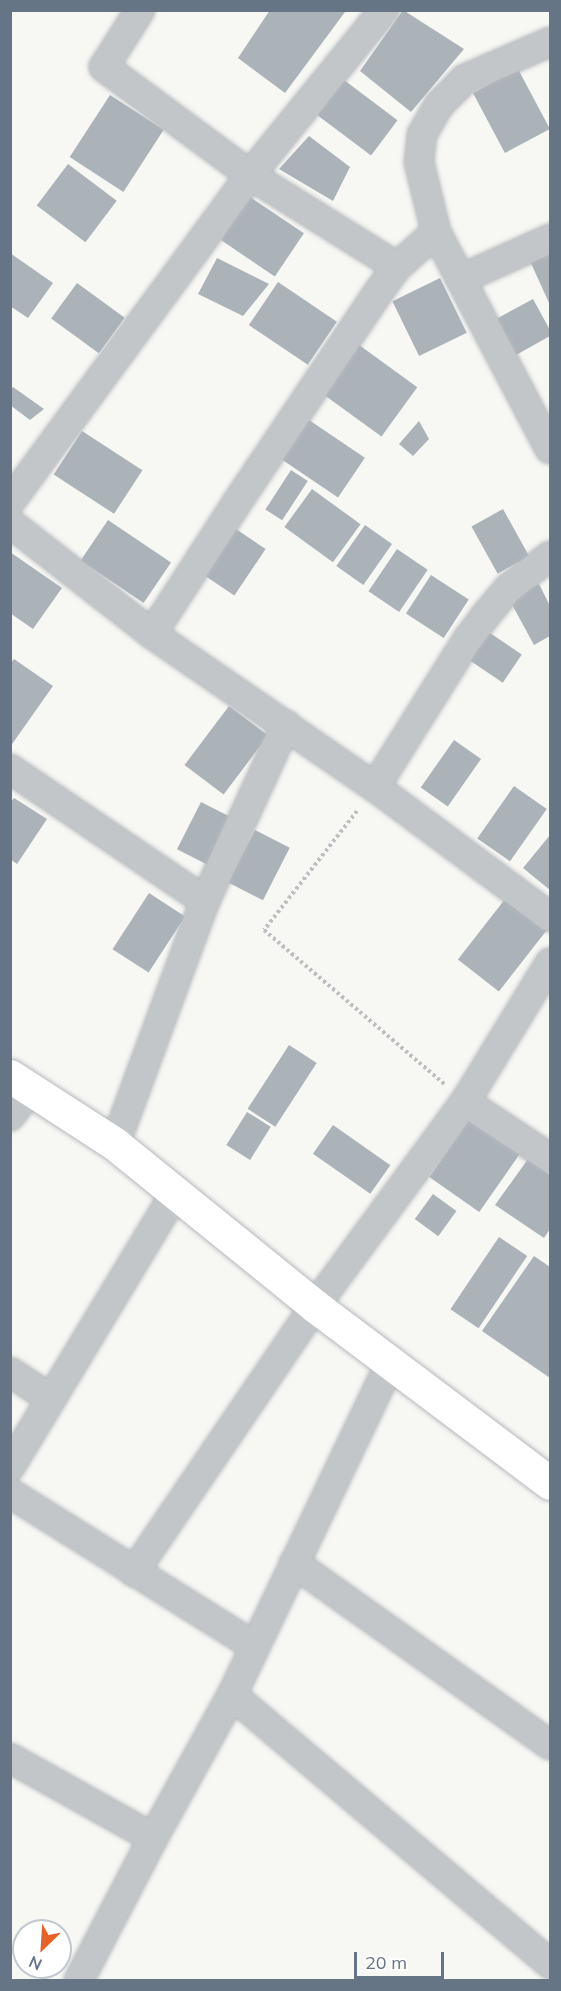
<!DOCTYPE html>
<style>
body{margin:0}
#map{position:relative;width:561px;height:1991px;overflow:hidden;background:#f7f7f4;font-family:Mulish,sans-serif}
div>[style]{position:absolute}
[style*='--x']{left:calc(var(--x)*1px);top:calc(var(--y)*1px);width:calc(var(--w)*1px);rotate:calc(var(--a)*1deg)}
.building>*{inset:0;background:#abb3b9;transform-origin:0 0}
.path>*{height:4px;margin-top:-2px;transform-origin:0;background:repeating-linear-gradient(90deg,#bcbec1 0 3px,transparent 0 6px)}
.roads{filter:drop-shadow(0 0 2px #b5b8bc) drop-shadow(0 0 2px #b5b8bc)}
.minor>*{height:28px;margin:-14px;padding:0 14px;transform-origin:14px;border-radius:14px;background:#c2c6c9}
.highway>*{height:33px;margin:-16.5px;padding:0 16.5px;transform-origin:16.5px;border-radius:16.5px;background:#fff}
span{translate:-50% -50%;white-space:nowrap;text-align:center;line-height:1.15;-webkit-text-stroke:6px #fff;paint-order:stroke}
.frame{position:absolute;inset:0;border:12px solid #657585;pointer-events:none}
.north{position:absolute;left:12px;top:1919px;width:60px;height:60px;box-sizing:border-box;background:#fff;border:2px solid #c1c8ce;border-radius:50%;rotate:205deg;font-size:16px;font-weight:700;line-height:24px;text-align:center;color:#657585}
.north::after{content:'';display:block;margin:auto;width:21px;height:27px;background:#e66125;clip-path:polygon(50% 0,100% 100%,50% 72%,0 100%)}
.scale{position:absolute;left:354px;top:1952px;width:90px;height:27px;box-sizing:border-box;border:3px solid #657585;border-top:0;padding-left:8px;font-size:18px;line-height:21px;white-space:nowrap;color:#657585;-webkit-text-stroke:4px #fff;paint-order:stroke}
</style>
<div id="map">
<div class="building">
<div style="clip-path:polygon(270px 10px,345px 12px,285px 93px,238px 58px)"></div>
<div style="clip-path:polygon(403px 10px,464px 49px,411px 112px,360px 71px)"></div>
<div style="left:518px;top:69px;width:68px;height:51px;rotate:62deg"></div>
<div style="left:344px;top:80px;width:67px;height:44px;rotate:37deg"></div>
<div style="left:110px;top:95px;width:64px;height:74px;rotate:33deg"></div>
<div style="clip-path:polygon(309px 136px,350px 167px,333px 201px,279px 169px)"></div>
<div style="left:68px;top:164px;width:61px;height:52px;rotate:37deg"></div>
<div style="left:250px;top:197px;width:65px;height:52px;rotate:34deg"></div>
<div style="clip-path:polygon(550px 251px,550px 305px,530px 261px)"></div>
<div style="clip-path:polygon(10px 253px,53px 283px,28px 318px,10px 306px)"></div>
<div style="clip-path:polygon(217px 258px,269px 284px,243px 316px,198px 294px)"></div>
<div style="left:440px;top:278px;width:61px;height:53px;rotate:64deg"></div>
<div style="left:278px;top:282px;width:71px;height:52px;rotate:34deg"></div>
<div style="left:77px;top:283px;width:59px;height:44px;rotate:36deg"></div>
<div style="clip-path:polygon(533px 299px,550px 330px,550px 336px,507px 360px,487px 324px)"></div>
<div style="left:355px;top:342px;width:77px;height:61px;rotate:36deg"></div>
<div style="clip-path:polygon(13px 387px,44px 409px,30px 420px,10px 405px,10px 391px)"></div>
<div style="left:306px;top:418px;width:71px;height:48px;rotate:34deg"></div>
<div style="clip-path:polygon(419px 421px,429px 439px,413px 456px,399px 444px)"></div>
<div style="left:82px;top:431px;width:72px;height:52px;rotate:33deg"></div>
<div style="left:291px;top:470px;width:20px;height:47px;rotate:33deg"></div>
<div style="left:312px;top:489px;width:60px;height:47px;rotate:36deg"></div>
<div style="left:503px;top:509px;width:54px;height:36px;rotate:61deg"></div>
<div style="left:108px;top:520px;width:76px;height:49px;rotate:34deg"></div>
<div style="left:230px;top:525px;width:43px;height:56px;rotate:34deg"></div>
<div style="left:365px;top:525px;width:33px;height:50px;rotate:35deg"></div>
<div style="left:397px;top:549px;width:37px;height:51px;rotate:34deg"></div>
<div style="clip-path:polygon(10px 552px,62px 588px,33px 629px,10px 613px)"></div>
<div style="left:431px;top:575px;width:45px;height:46px;rotate:33deg"></div>
<div style="clip-path:polygon(539px 584px,550px 606px,550px 636px,534px 645px,509px 599px)"></div>
<div style="left:487px;top:631px;width:42px;height:34px;rotate:34deg"></div>
<div style="clip-path:polygon(14px 659px,53px 686px,10px 747px,10px 664px)"></div>
<div style="left:229px;top:706px;width:49px;height:74px;rotate:37deg"></div>
<div style="left:454px;top:740px;width:33px;height:58px;rotate:35deg"></div>
<div style="left:514px;top:786px;width:40px;height:64px;rotate:35deg"></div>
<div style="clip-path:polygon(14px 798px,47px 819px,17px 864px,10px 859px,10px 803px)"></div>
<div style="left:201px;top:802px;width:36px;height:53px;rotate:27deg"></div>
<div style="left:255px;top:830px;width:39px;height:59px;rotate:27deg"></div>
<div style="clip-path:polygon(550px 835px,550px 890px,523px 868px)"></div>
<div style="left:149px;top:893px;width:43px;height:67px;rotate:33deg"></div>
<div style="left:509px;top:894px;width:52px;height:83px;rotate:38deg"></div>
<div style="left:289px;top:1045px;width:33px;height:76px;rotate:33deg"></div>
<div style="left:247px;top:1112px;width:28px;height:39px;rotate:32deg"></div>
<div style="left:474px;top:1113px;width:61px;height:78px;rotate:35deg"></div>
<div style="left:333px;top:1125px;width:70px;height:35px;rotate:35deg"></div>
<div style="clip-path:polygon(528px 1159px,550px 1175px,550px 1229px,544px 1238px,495px 1205px)"></div>
<div style="left:433px;top:1194px;width:29px;height:31px;rotate:36deg"></div>
<div style="left:499px;top:1237px;width:34px;height:87px;rotate:34deg"></div>
<div style="clip-path:polygon(534px 1256px,550px 1267px,550px 1378px,482px 1331px)"></div>
</div>
<div class="path">
<div style="--x:357;--y:811;--w:151;--a:128"></div>
<div style="--x:264;--y:930;--w:237;--a:40.5"></div>
</div>
<div class="roads">
<div class="minor">
<div style="--x:384;--y:10;--w:213;--a:129.1"></div>
<div style="--x:250;--y:175;--w:173;--a:32"></div>
<div style="--x:550;--y:42;--w:93;--a:156.5"></div>
<div style="--x:465;--y:79;--w:37;--a:135"></div>
<div style="--x:439;--y:105;--w:34;--a:120"></div>
<div style="--x:422;--y:134;--w:28;--a:96"></div>
<div style="--x:419;--y:162;--w:72;--a:76.3"></div>
<div style="--x:436;--y:232;--w:245;--a:62.3"></div>
<div style="--x:461;--y:279;--w:98;--a:-24.2"></div>
<div style="--x:10;--y:502;--w:406;--a:-53.7"></div>
<div style="--x:250;--y:175;--w:182;--a:-143.5"></div>
<div style="--x:104;--y:67;--w:67;--a:-57.7"></div>
<div style="--x:10;--y:523;--w:180;--a:38"></div>
<div style="--x:152;--y:634;--w:270;--a:34.5"></div>
<div style="--x:375;--y:787;--w:218;--a:36.6"></div>
<div style="--x:152;--y:634;--w:155;--a:-57.1"></div>
<div style="--x:236;--y:504;--w:258;--a:-56.1"></div>
<div style="--x:380;--y:290;--w:29;--a:-54"></div>
<div style="--x:397;--y:267;--w:52;--a:-41.9"></div>
<div style="--x:10;--y:769;--w:235;--a:34.1"></div>
<div style="--x:375;--y:787;--w:175;--a:-57.9"></div>
<div style="--x:468;--y:639;--w:30;--a:-53"></div>
<div style="--x:486;--y:615;--w:35;--a:-50"></div>
<div style="--x:509;--y:588;--w:52;--a:-38"></div>
<div style="--x:465;--y:1102;--w:102;--a:33.4"></div>
<div style="--x:10;--y:1116;--w:34;--a:-52"></div>
<div style="--x:115;--y:1144;--w:259;--a:-69.7"></div>
<div style="--x:205;--y:901;--w:194;--a:-65.3"></div>
<div style="--x:10;--y:1372;--w:49;--a:33.4"></div>
<div style="--x:10;--y:1467;--w:320;--a:-58.9"></div>
<div style="--x:10;--y:1493;--w:288;--a:32.1"></div>
<div style="--x:294;--y:1563;--w:314;--a:35.4"></div>
<div style="--x:134;--y:1572;--w:322;--a:-55.8"></div>
<div style="--x:315;--y:1306;--w:253;--a:-53.7"></div>
<div style="--x:465;--y:1102;--w:163;--a:-58.6"></div>
<div style="--x:232;--y:1695;--w:417;--a:40.2"></div>
<div style="--x:10;--y:1758;--w:164;--a:29.2"></div>
<div style="--x:153;--y:1838;--w:160;--a:117.5"></div>
<div style="--x:153;--y:1838;--w:163;--a:-61.1"></div>
<div style="--x:232;--y:1695;--w:370;--a:-64.5"></div>
</div>
<div class="highway">
<div style="--x:10;--y:1076;--w:125;--a:32.9"></div>
<div style="--x:115;--y:1144;--w:257;--a:39"></div>
<div style="--x:315;--y:1306;--w:294;--a:37"></div>
</div>
</div>
<div class="frame"></div>
<div class="north">N</div>
<div class="scale">20 m</div>
</div>
